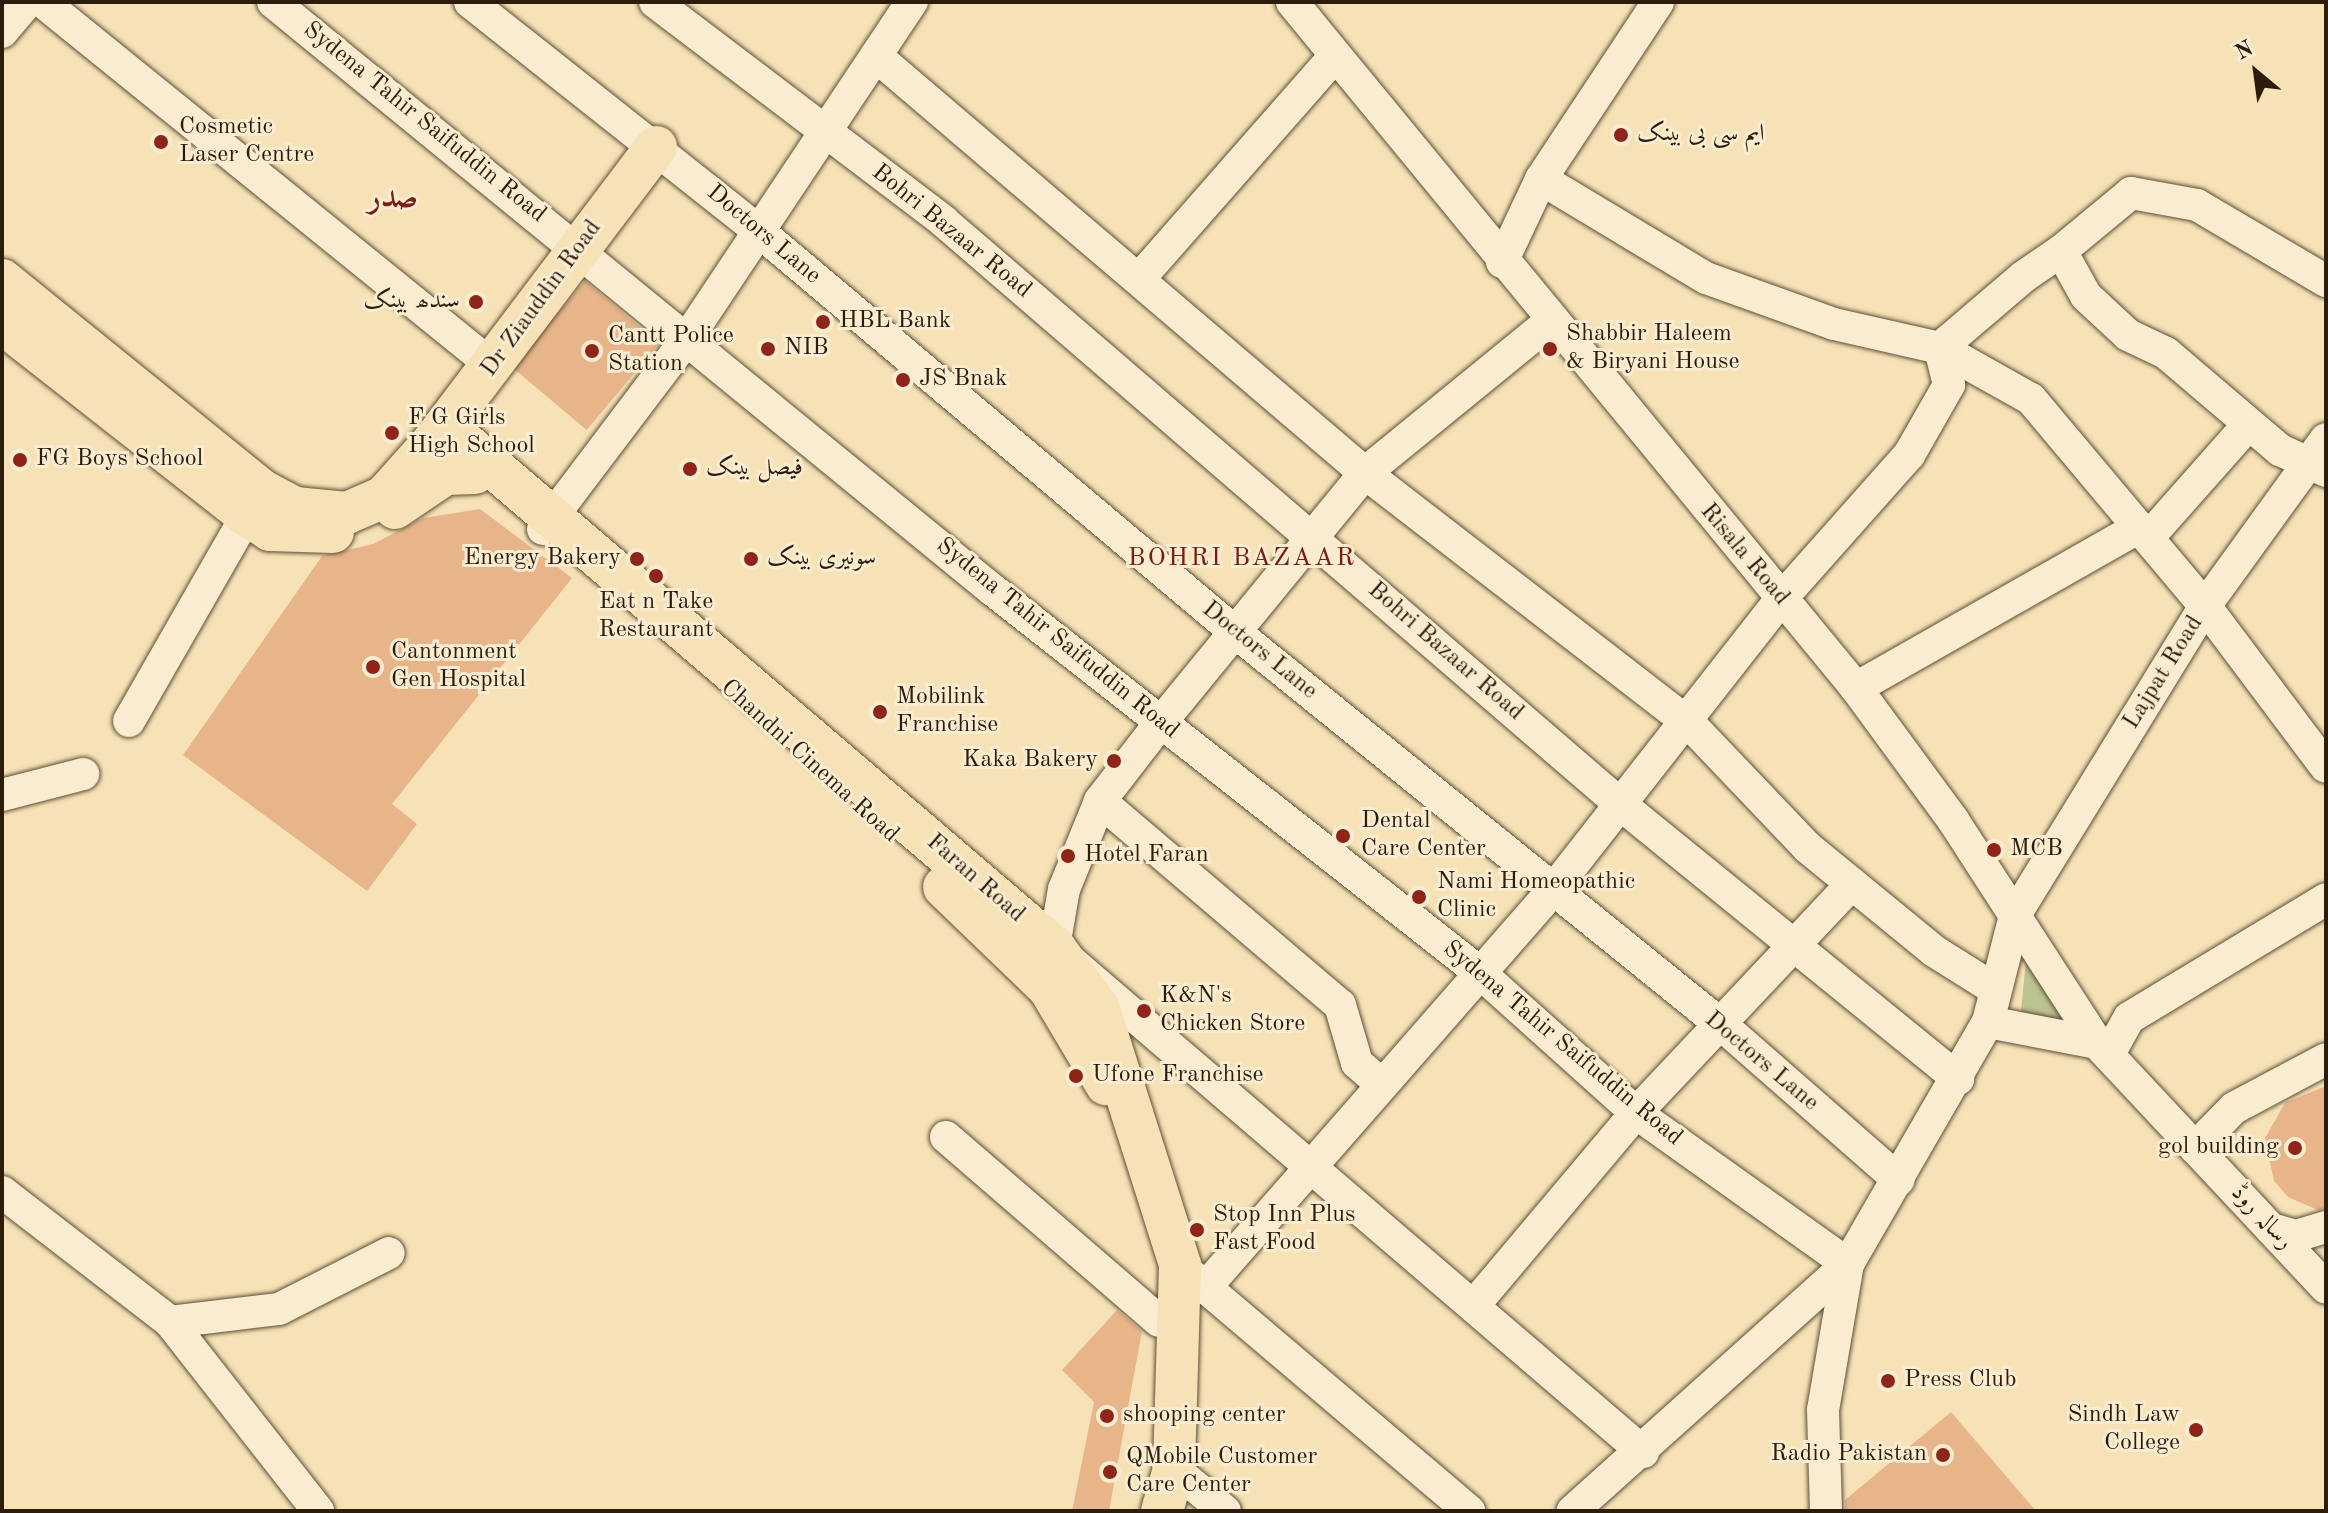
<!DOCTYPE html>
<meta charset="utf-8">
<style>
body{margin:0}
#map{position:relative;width:2328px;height:1513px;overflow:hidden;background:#f6e2b6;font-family:"Old Standard TT",Amiri,serif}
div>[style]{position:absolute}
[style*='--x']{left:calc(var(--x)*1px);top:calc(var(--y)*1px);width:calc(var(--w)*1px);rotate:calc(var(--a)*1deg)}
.green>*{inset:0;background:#bbc38f}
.building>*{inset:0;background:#e8b58a;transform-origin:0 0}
.roads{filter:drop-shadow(0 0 2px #5e4e36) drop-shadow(0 0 2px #5e4e36)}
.minor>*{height:32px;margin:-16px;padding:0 16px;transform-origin:16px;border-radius:16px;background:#f9ecd0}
.major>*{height:42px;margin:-21px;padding:0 21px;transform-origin:21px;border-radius:21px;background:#f6e2b6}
.dots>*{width:22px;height:22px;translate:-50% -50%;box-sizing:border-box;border:4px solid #f9ecd0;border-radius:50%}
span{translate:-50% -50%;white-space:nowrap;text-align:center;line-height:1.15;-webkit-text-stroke:6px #f9ecd0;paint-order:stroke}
.street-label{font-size:24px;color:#2b1c0b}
.poi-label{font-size:24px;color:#2b1c0b}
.left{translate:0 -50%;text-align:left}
.right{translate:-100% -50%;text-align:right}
.neighbourhood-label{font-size:26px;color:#7a1f14;letter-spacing:2px}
.district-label{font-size:32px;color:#7a1f14;font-weight:700}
.frame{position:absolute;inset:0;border:4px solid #2b1c0b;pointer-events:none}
.north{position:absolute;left:2216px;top:32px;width:80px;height:80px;-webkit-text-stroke:6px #f9ecd0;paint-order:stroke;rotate:331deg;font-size:22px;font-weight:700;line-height:32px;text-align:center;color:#2b1c0b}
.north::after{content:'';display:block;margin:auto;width:28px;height:36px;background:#2b1c0b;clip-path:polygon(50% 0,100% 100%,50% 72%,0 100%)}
</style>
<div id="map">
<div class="green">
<div style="clip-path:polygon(2026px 959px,2070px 1019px,2020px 1023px)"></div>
</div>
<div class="building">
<div style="left:585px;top:281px;width:97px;height:113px;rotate:40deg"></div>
<div style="clip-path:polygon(480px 509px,572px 578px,392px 804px,417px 824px,367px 891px,183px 755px,322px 556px,373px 544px,423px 518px)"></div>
<div style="clip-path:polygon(2326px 1086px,2326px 1209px,2318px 1210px,2288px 1197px,2274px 1181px,2265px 1138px,2285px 1103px)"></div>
<div style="clip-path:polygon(1117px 1310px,1142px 1331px,1109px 1511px,1072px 1511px,1094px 1402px,1062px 1370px)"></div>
<div style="clip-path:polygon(1951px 1412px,2036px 1511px,1845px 1511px,1845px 1500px)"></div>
</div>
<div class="roads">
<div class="minor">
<div style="--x:43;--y:2;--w:580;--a:38.98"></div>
<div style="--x:273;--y:2;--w:931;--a:39.25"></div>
<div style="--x:994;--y:591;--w:615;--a:38.14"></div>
<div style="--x:1478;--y:971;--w:212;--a:41.9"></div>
<div style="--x:1636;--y:1113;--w:260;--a:35.5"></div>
<div style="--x:1848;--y:1264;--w:370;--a:138.1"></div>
<div style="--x:470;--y:2;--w:372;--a:38.4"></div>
<div style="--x:761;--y:233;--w:620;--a:40.09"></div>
<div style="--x:1235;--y:632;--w:629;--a:38.93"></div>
<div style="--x:1724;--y:1027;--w:232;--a:41.2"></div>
<div style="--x:655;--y:2;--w:362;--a:37.2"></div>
<div style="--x:943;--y:221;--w:893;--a:40.73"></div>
<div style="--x:1620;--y:804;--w:436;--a:39.1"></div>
<div style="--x:1292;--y:2;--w:888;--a:50.57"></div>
<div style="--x:1856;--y:688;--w:164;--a:53.7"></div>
<div style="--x:1953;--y:820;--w:265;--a:57.1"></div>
<div style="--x:2097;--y:1043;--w:335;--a:46.9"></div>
<div style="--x:2;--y:32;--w:39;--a:-50"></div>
<div style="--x:876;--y:56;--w:643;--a:40.46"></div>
<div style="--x:1365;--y:473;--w:409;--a:37.7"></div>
<div style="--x:1689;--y:723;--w:171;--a:46.4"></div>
<div style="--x:1807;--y:847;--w:164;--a:39.3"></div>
<div style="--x:1934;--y:951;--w:70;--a:32.1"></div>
<div style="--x:1541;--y:179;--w:192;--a:31"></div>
<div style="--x:1706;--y:278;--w:136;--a:19.8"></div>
<div style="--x:1834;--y:324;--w:109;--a:12.8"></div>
<div style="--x:1940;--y:348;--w:104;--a:29.3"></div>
<div style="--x:2031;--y:399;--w:270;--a:50"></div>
<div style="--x:2205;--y:606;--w:201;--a:53.1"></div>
<div style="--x:2061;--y:251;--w:91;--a:-39.6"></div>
<div style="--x:2131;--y:193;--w:67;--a:10.3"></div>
<div style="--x:2197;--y:205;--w:150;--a:30.5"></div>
<div style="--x:1502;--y:262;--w:92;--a:-64.8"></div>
<div style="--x:1541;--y:179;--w:212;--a:-56.5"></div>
<div style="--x:1139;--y:279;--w:297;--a:-48.7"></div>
<div style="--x:1550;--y:322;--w:239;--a:140.8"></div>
<div style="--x:1365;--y:473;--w:322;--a:129.3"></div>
<div style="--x:1161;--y:722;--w:100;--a:127.7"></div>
<div style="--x:1100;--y:801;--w:95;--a:112.2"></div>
<div style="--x:1064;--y:889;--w:59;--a:99.8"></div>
<div style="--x:1054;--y:947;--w:776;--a:40.61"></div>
<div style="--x:543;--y:529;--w:242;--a:-52.9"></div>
<div style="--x:689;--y:336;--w:402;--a:-56.3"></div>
<div style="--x:2148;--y:538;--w:151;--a:-48.5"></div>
<div style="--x:1856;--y:688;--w:326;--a:-29.6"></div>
<div style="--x:129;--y:721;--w:237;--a:-60.2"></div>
<div style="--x:2;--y:795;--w:84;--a:-14.5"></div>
<div style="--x:1100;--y:801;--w:315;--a:40.4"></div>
<div style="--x:1340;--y:1005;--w:60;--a:73.7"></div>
<div style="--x:1357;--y:1063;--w:28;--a:41"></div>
<div style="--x:1988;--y:1022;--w:111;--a:10.9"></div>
<div style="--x:2109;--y:1054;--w:41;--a:-60.9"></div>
<div style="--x:2129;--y:1018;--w:230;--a:-31.1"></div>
<div style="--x:946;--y:1137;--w:281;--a:40.8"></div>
<div style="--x:2195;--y:1148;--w:56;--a:-45.7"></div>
<div style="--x:2234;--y:1108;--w:104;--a:-28"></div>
<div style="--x:2;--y:1192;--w:212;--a:37.7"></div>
<div style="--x:170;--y:1322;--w:110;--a:-6.8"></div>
<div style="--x:279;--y:1309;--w:123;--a:-27"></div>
<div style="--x:2271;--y:1229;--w:26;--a:16"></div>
<div style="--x:2296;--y:1236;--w:31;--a:-17"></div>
<div style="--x:1191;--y:1275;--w:365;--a:40.3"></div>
<div style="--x:1205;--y:1288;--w:529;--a:-48.83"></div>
<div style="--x:1553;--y:890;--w:370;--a:-51.9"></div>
<div style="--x:1781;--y:599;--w:193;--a:-48.4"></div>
<div style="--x:1909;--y:455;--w:81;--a:-60.3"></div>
<div style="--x:1949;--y:385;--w:38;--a:-104"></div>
<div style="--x:1940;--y:348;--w:109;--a:-40.5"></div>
<div style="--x:2023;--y:277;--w:46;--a:-34.4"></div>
<div style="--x:2061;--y:251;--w:51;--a:60.9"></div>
<div style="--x:2086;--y:296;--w:57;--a:42.9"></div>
<div style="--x:2128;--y:335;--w:42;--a:25.3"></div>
<div style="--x:2166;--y:353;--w:150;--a:40.4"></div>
<div style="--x:2280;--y:450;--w:51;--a:24.5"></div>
<div style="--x:1475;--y:1304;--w:250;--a:-49.9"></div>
<div style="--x:1636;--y:1113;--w:315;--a:-46.7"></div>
<div style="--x:170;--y:1322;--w:240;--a:51.9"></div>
<div style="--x:1174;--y:1469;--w:66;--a:39.5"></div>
<div style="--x:1826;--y:1511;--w:101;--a:-91.7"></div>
<div style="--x:1823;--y:1410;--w:148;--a:-80.3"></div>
<div style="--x:1848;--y:1264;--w:280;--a:-60"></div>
<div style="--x:1988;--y:1022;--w:110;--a:-75.8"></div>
<div style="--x:2015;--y:915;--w:363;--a:-58.4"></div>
<div style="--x:2205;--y:606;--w:206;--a:-54.1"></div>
</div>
<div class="major">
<div style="--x:2;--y:280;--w:333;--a:39"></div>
<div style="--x:261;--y:490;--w:38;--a:28"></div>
<div style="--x:295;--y:508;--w:52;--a:5.5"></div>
<div style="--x:347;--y:513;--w:40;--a:-23.4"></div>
<div style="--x:384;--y:497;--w:74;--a:-48.3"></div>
<div style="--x:433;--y:442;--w:370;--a:-52.9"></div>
<div style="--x:2;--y:323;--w:311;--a:38.1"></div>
<div style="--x:247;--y:515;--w:27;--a:33"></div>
<div style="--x:270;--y:530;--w:63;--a:1.8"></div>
<div style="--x:445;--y:426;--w:801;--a:40.55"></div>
<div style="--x:1054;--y:947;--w:77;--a:54"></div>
<div style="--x:1099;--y:1009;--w:269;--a:72.4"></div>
<div style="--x:1180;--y:1265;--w:204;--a:91.7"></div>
<div style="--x:1174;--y:1469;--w:44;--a:105.9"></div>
<div style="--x:395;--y:508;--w:60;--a:-34.2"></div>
<div style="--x:445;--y:474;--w:30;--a:-2"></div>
<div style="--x:944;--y:887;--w:146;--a:43.9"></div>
<div style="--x:1049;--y:988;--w:112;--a:59.3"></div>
</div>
</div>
<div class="dots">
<div style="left:1621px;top:135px;background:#8f2418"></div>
<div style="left:161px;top:142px;background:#8f2418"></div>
<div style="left:476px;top:302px;background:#8f2418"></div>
<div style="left:823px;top:322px;background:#8f2418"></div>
<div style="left:768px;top:349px;background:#8f2418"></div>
<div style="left:1550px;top:349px;background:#8f2418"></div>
<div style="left:592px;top:351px;background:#8f2418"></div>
<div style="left:903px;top:380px;background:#8f2418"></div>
<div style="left:392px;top:433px;background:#8f2418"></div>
<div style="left:20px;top:460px;background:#8f2418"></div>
<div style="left:690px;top:469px;background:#8f2418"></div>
<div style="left:637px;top:559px;background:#8f2418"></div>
<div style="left:751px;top:559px;background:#8f2418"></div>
<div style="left:656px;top:576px;background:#8f2418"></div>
<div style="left:373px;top:667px;background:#8f2418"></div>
<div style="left:880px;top:712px;background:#8f2418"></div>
<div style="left:1114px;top:761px;background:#8f2418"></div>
<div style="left:1343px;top:836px;background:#8f2418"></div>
<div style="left:1994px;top:850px;background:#8f2418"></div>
<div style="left:1068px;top:856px;background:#8f2418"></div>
<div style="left:1419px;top:897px;background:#8f2418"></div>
<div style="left:1144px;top:1011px;background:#8f2418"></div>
<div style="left:1076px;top:1076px;background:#8f2418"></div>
<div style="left:2295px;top:1148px;background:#8f2418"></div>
<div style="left:1197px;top:1230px;background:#8f2418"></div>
<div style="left:1888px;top:1381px;background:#8f2418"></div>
<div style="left:1107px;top:1416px;background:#8f2418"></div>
<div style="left:2196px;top:1430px;background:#8f2418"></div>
<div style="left:1943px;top:1455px;background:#8f2418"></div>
<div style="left:1110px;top:1472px;background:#8f2418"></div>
</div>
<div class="street-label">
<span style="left:424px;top:123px;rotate:39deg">Sydena Tahir Saifuddin Road</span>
<span style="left:951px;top:232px;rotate:39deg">Bohri Bazaar Road</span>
<span style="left:763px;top:235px;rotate:40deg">Doctors Lane</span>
<span style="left:542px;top:299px;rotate:-54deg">Dr Ziauddin Road</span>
<span style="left:1744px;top:555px;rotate:50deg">Risala Road</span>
<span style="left:1057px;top:639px;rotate:39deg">Sydena Tahir Saifuddin Road</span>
<span style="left:1259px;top:651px;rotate:39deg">Doctors Lane</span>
<span style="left:1445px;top:652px;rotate:41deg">Bohri Bazaar Road</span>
<span style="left:2164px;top:673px;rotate:-58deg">Lajpat Road</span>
<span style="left:809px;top:762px;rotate:42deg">Chandni Cinema Road</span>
<span style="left:975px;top:879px;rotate:41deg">Faran Road</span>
<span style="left:1562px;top:1044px;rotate:40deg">Sydena Tahir Saifuddin Road</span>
<span style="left:1761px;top:1062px;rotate:40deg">Doctors Lane</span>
<span style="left:2261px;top:1218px;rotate:47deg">رسالہ روڈ</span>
</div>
<div class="poi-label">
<span class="left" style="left:179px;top:142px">Cosmetic<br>Laser Centre</span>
<span class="left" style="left:1637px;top:135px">ایم سی بی بینک</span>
<span class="right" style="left:460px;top:302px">سندھ بینک</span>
<span class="left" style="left:839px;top:322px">HBL Bank</span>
<span class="left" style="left:1566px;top:349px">Shabbir Haleem<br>&amp; Biryani House</span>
<span class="left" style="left:608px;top:351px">Cantt Police<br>Station</span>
<span class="left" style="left:784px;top:349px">NIB</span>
<span class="left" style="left:919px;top:380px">JS Bnak</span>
<span class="left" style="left:408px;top:433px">F G Girls<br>High School</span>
<span class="left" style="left:36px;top:460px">FG Boys School</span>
<span class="left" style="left:706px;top:469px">فیصل بینک</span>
<span class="right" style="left:621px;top:559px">Energy Bakery</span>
<span class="left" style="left:767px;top:559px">سونیری بینک</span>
<span style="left:656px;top:617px">Eat n Take<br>Restaurant</span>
<span class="left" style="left:391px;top:667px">Cantonment<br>Gen Hospital</span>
<span class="left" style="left:896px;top:712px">Mobilink<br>Franchise</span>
<span class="right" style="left:1098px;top:761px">Kaka Bakery</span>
<span class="left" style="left:1361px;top:836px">Dental<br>Care Center</span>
<span class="left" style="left:2010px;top:850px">MCB</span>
<span class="left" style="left:1084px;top:856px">Hotel Faran</span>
<span class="left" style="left:1437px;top:897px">Nami Homeopathic<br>Clinic</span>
<span class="left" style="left:1160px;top:1011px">K&amp;N's<br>Chicken Store</span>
<span class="left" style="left:1092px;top:1076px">Ufone Franchise</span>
<span class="right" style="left:2279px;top:1148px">gol building</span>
<span class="left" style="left:1213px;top:1230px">Stop Inn Plus<br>Fast Food</span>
<span class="left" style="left:1904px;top:1381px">Press Club</span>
<span class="left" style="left:1123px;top:1416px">shooping center</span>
<span class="right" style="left:2180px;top:1430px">Sindh Law<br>College</span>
<span class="right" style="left:1927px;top:1455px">Radio Pakistan</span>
<span class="left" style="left:1126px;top:1472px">QMobile Customer<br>Care Center</span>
</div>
<div class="neighbourhood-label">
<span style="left:1242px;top:559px">BOHRI BAZAAR</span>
</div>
<div class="district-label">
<span style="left:393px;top:199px">صدر</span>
</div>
<div class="frame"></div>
<div class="north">N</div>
</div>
